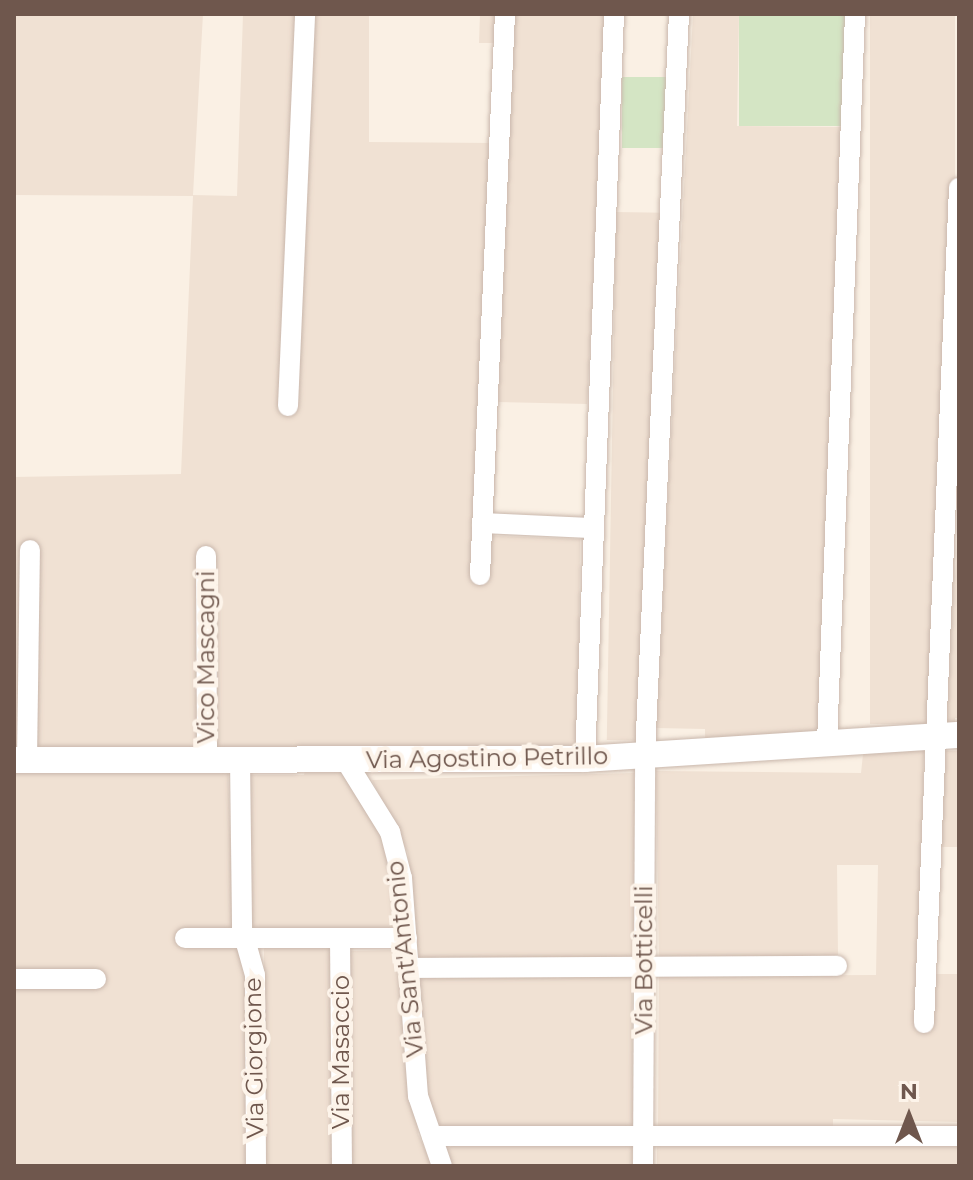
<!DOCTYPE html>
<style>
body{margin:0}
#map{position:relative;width:973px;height:1180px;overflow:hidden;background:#faf0e4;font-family:Montserrat,sans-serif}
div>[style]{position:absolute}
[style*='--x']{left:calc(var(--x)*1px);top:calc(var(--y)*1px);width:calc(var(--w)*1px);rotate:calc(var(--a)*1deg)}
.residential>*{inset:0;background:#f0e1d3;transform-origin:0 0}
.green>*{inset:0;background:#d4e5c4;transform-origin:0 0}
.roads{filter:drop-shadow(0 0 2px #c9b7ac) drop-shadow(0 0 2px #c9b7ac)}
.minor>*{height:20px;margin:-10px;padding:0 10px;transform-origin:10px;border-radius:10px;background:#fff}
.tertiary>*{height:26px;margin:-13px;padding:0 13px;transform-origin:13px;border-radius:13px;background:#fff}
span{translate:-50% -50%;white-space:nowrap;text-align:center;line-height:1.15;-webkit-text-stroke:8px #fdf4ea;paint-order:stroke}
.street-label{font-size:24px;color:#6f574d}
.frame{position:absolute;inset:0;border:16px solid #6f574d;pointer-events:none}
.north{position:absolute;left:869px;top:1076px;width:80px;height:80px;-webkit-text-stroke:6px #fdf4ea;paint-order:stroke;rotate:0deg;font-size:22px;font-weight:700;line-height:32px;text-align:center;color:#6f574d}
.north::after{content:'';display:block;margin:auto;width:28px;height:36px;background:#6f574d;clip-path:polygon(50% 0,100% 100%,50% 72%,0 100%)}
</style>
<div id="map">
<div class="residential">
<div style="clip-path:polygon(14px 14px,203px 14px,193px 195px,237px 196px,243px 14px,369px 14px,369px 142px,493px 143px,495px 43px,479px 43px,480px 14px,607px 14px,587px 404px,498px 402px,493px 536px,580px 539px,578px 745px,14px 751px,14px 477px,181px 474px,193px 196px,14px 195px)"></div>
<div style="clip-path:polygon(693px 14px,739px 14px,737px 126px,845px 127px,819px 735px,705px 738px,705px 729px,656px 728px)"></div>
<div style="left:870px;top:14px;width:85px;height:710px"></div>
<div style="left:616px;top:212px;width:48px;height:528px;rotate:1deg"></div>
<div style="clip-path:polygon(959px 500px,959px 718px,949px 718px)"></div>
<div style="clip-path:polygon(924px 748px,917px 1031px,931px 1032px,934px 974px,959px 974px,959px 1122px,833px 1119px,833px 1128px,658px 1129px,659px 976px,876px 975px,878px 865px,837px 865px,838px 955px,659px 959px,656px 771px,861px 773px,863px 754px)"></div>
<div style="clip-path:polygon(943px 751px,959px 751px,959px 847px,939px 847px)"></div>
<div style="clip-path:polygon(305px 769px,346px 771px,385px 845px,397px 930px,251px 931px,248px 775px,304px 775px)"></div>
<div style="clip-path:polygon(14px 770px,228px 770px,233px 925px,248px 985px,249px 1166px,14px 1166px)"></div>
<div style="clip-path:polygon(634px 773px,635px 957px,416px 960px,408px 853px,372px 780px)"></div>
<div style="left:332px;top:946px;width:220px;height:68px;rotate:90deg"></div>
<div style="clip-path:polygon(401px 950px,418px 1134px,433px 1166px,351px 1166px,348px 951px)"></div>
<div style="clip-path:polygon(632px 976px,633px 1130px,436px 1128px,427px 1096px,420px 978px)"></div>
<div style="clip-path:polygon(454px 1144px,632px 1146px,632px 1166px,451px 1166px,447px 1150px)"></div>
<div style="left:657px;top:1146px;width:302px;height:20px"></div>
</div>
<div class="green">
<div style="left:739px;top:14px;width:110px;height:112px"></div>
<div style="left:622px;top:77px;width:47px;height:71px"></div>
</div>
<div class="roads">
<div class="minor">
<div style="--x:288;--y:406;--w:392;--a:-87.5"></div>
<div style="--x:482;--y:523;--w:109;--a:2.6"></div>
<div style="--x:206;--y:556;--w:202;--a:89.7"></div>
<div style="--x:480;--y:575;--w:562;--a:-87.45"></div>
<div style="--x:827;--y:743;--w:730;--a:-87.8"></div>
<div style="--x:240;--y:759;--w:170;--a:89.3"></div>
<div style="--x:242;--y:929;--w:48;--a:74.2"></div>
<div style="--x:255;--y:975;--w:191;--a:89.7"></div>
<div style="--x:585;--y:759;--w:746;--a:-87.77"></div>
<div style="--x:27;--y:760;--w:210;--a:-89.2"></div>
<div style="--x:346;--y:761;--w:84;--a:58.2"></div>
<div style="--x:390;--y:832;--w:48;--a:75.4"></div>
<div style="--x:402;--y:878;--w:219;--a:85.8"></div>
<div style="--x:418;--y:1096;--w:74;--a:71.1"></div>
<div style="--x:185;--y:938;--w:222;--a:0"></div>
<div style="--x:340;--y:938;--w:228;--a:89.5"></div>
<div style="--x:409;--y:968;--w:428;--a:-0.3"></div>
<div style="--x:14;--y:979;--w:82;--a:0"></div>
<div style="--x:924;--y:1023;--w:836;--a:-87.6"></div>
<div style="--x:432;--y:1136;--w:527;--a:0"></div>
<div style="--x:643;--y:1166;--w:412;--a:-89.7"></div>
<div style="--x:645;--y:754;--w:741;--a:-87.37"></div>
</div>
<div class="tertiary">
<div style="--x:14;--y:760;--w:571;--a:-0.1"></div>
<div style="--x:585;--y:759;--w:375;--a:-3.7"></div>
</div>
</div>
<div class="street-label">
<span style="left:206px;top:657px;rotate:-90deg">Vico Mascagni</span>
<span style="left:487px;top:758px;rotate:-1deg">Via Agostino Petrillo</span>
<span style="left:405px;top:959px;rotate:-96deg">Via Sant'Antonio</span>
<span style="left:644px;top:960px;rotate:-90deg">Via Botticelli</span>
<span style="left:341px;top:1052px;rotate:-90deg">Via Masaccio</span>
<span style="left:254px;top:1058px;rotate:-91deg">Via Giorgione</span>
</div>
<div class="frame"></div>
<div class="north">N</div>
</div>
